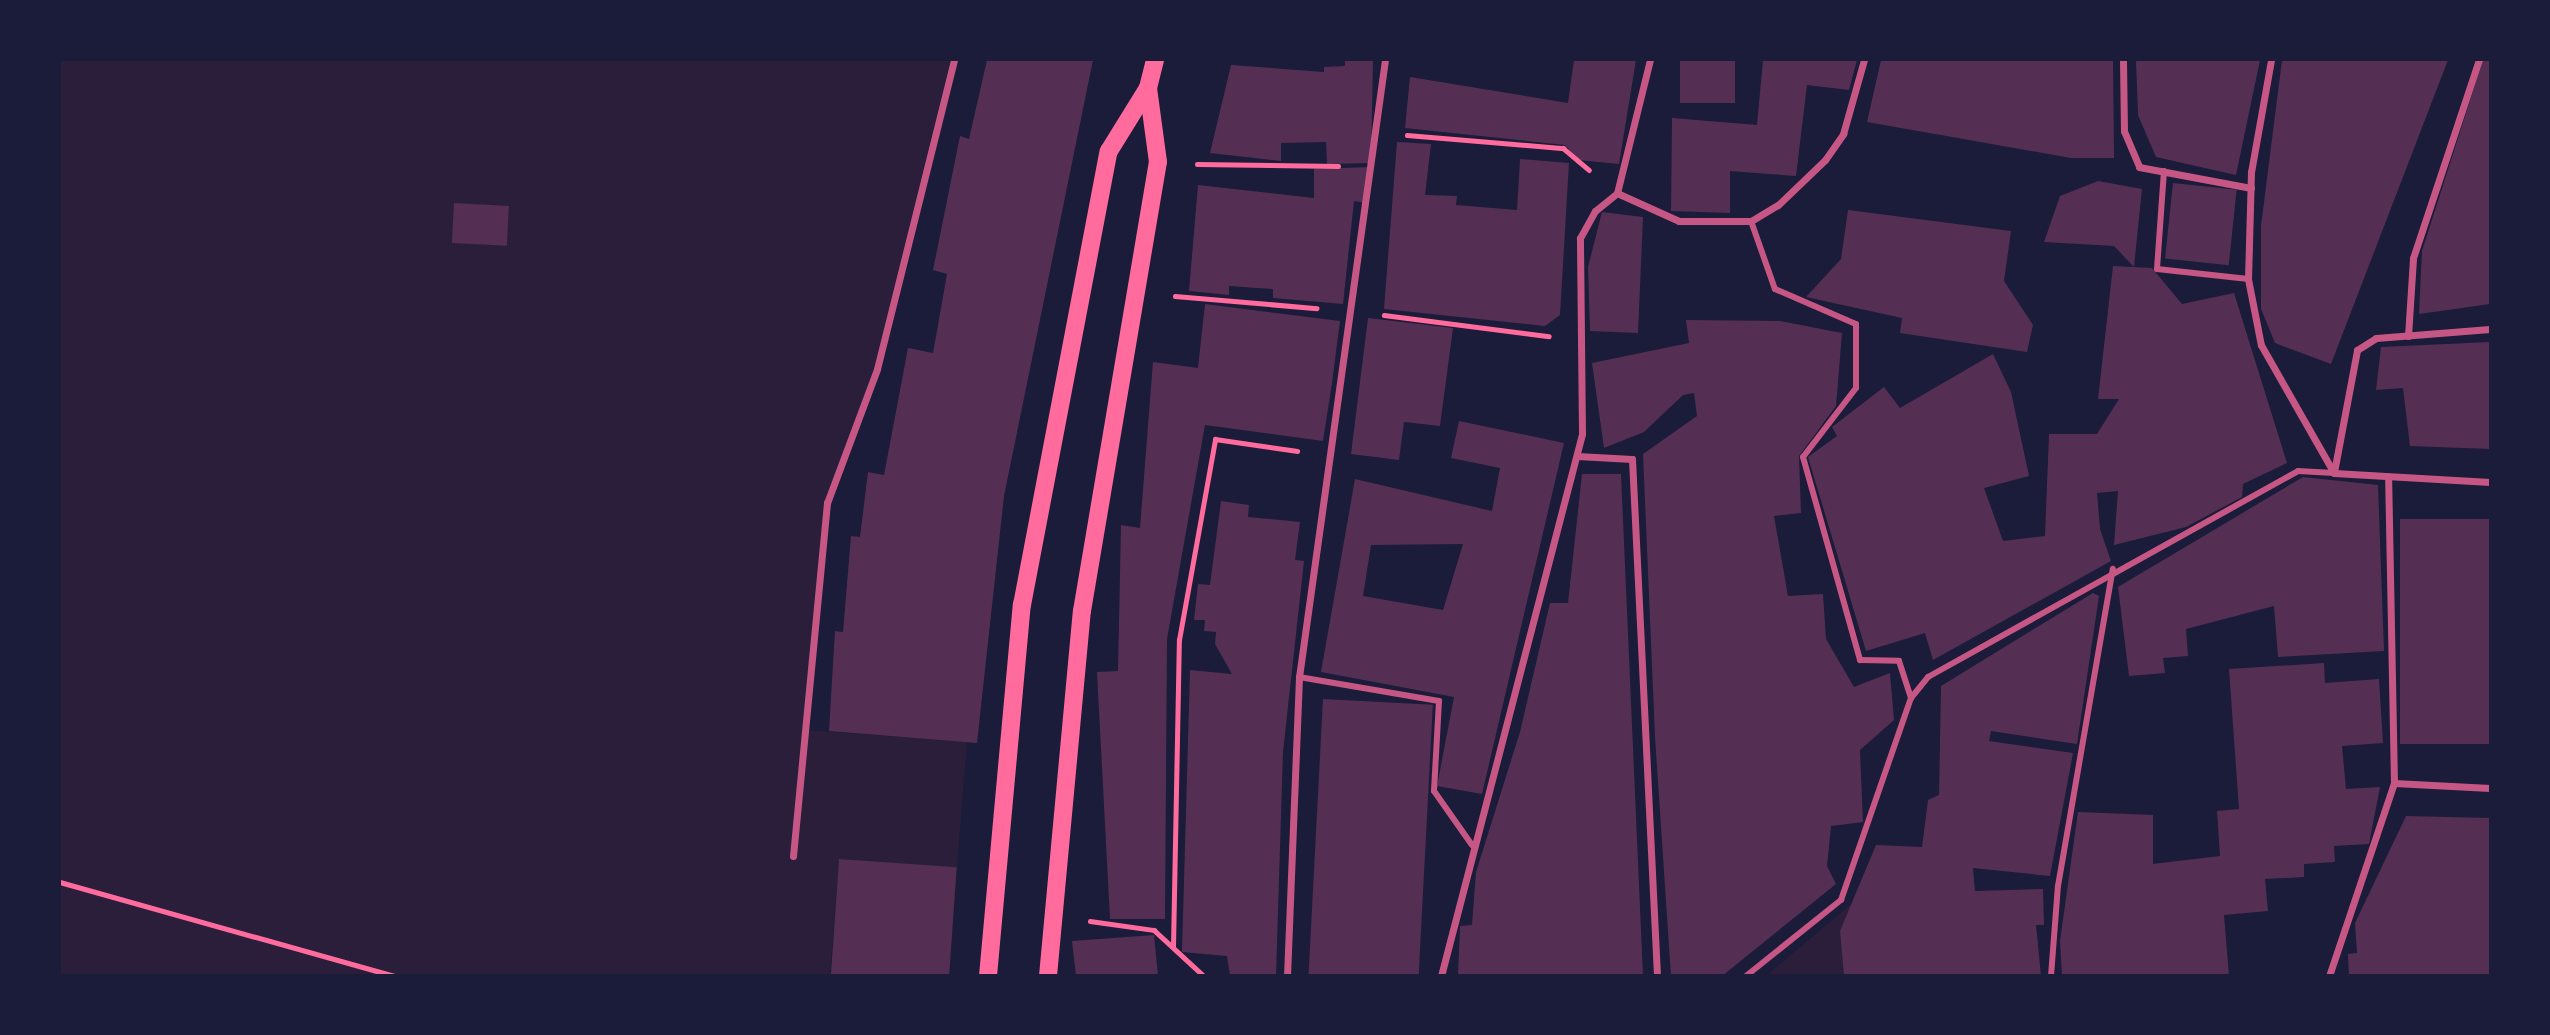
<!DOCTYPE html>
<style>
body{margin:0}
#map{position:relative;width:2550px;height:1035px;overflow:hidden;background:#1b1b3a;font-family:"Roboto Condensed",sans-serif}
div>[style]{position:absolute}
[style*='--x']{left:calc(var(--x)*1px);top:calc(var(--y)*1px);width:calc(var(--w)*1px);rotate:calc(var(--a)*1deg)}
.green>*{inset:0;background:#2a1e3b}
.building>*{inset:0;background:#542f53;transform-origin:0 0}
.path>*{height:4.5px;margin:-2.25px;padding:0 2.25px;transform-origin:2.25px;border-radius:2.25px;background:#ff6b9d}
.pedestrian>*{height:6px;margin:-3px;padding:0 3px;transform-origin:3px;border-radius:3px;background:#c65784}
.minor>*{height:7px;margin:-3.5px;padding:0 3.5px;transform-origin:3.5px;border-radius:3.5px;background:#c65784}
.primary>*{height:18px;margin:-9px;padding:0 9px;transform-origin:9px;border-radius:9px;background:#ff6b9d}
span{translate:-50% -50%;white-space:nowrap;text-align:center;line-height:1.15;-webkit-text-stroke:7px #1b1b3a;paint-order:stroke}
.frame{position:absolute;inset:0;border:61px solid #1b1b3a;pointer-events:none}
</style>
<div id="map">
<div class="green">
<div style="clip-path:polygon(60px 60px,954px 60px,877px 369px,827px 503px,805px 730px,967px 742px,957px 868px,839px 859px,830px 975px,60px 975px)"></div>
<div style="clip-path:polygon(1856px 900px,1840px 931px,1844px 975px,1766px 976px)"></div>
</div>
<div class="building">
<div style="clip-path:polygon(987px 60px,1093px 60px,1004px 496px,977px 743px,829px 731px,835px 631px,843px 632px,851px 536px,860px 537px,868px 472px,884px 475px,908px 348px,933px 353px,947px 274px,933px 270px,960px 136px,969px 139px)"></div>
<div style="clip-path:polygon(1345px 60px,1373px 60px,1371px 163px,1327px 164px,1326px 142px,1281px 143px,1281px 161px,1210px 153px,1231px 65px,1324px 72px,1324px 67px,1345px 66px)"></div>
<div style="clip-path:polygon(1574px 60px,1636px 60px,1619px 164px,1578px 160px,1565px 145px,1405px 128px,1410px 77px,1568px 103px)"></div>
<div style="left:1680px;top:60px;width:55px;height:43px"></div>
<div style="clip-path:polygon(1763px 60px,1857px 60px,1849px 90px,1807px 85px,1796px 176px,1730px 171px,1730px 213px,1671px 211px,1672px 118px,1757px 125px)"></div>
<div style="clip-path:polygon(1881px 60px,2113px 60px,2114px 158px,2071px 158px,1867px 122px)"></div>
<div style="clip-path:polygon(2136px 60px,2260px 60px,2236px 175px,2156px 157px,2138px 115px)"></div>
<div style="clip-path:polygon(2282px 60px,2448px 60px,2331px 364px,2275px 343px,2261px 309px,2261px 226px)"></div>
<div style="clip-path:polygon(2483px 60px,2490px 60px,2490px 304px,2419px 314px,2422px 251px)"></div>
<div style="clip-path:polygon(1397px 142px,1431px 144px,1425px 195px,1457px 196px,1456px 205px,1517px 210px,1520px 159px,1569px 163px,1560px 315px,1545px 326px,1384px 309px)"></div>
<div style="clip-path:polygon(1370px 167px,1365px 203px,1354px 201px,1343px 304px,1273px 298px,1273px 289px,1229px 286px,1229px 295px,1189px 291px,1198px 185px,1314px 198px,1314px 169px)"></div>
<div style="clip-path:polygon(2098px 181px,2142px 189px,2134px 267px,2114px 246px,2044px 242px,2060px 196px)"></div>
<div style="left:2173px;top:183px;width:64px;height:76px;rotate:6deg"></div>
<div style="left:454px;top:203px;width:55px;height:40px;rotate:3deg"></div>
<div style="clip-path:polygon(1848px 210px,2011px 231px,2004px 281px,2033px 325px,2027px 352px,1900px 333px,1902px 318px,1806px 297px,1841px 259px)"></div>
<div style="clip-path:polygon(1602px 212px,1643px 217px,1638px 333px,1590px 331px,1588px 267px)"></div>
<div style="clip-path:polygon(2113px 266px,2152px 268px,2182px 304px,2234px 293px,2287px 463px,2243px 484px,2242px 497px,2186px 527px,2114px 545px,2118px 491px,2097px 493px,2100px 529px,2111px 561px,1933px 660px,1925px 633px,1866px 651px,1808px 457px,1837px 436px,1832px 427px,1884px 387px,1900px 408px,1993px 354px,2011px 392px,2029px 476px,1984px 488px,2003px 541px,2045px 536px,2049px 434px,2097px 434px,2119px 399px,2098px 399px)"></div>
<div style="clip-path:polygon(1205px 304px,1340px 321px,1332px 383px,1323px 441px,1205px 425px,1167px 639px,1165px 919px,1110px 919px,1097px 672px,1118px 671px,1121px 525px,1140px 528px,1153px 362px,1198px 368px)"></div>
<div style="clip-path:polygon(1368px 318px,1453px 328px,1440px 426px,1404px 422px,1399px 460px,1351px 454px)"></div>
<div style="clip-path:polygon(1686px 320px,1780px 321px,1842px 333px,1836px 406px,1799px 456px,1801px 513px,1774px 516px,1788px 596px,1823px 594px,1826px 639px,1854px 687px,1890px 673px,1894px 720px,1860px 750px,1863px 822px,1831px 826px,1827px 866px,1836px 884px,1722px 976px,1671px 976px,1655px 737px,1643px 454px,1697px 416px,1694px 393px,1683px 395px,1644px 432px,1604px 448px,1592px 363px,1689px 343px)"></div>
<div style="clip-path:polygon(2490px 342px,2490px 449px,2410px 446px,2403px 388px,2376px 390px,2381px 347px)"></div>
<div style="clip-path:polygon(evenodd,1459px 421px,1564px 443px,1482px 794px,1437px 786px,1454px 697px,1321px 672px,1355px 479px,1492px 511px,1500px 468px,1451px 458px,1459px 421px,1463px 544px,1443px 610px,1363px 596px,1371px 545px,1463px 544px)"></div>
<div style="clip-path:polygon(1582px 474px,1621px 474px,1643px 976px,1458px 976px,1460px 926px,1472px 925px,1476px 872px,1520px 732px,1550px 603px,1568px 603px)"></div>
<div style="clip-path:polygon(2303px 477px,2378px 485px,2384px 651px,2278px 657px,2274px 606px,2186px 629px,2188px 656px,2163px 658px,2165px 673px,2129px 676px,2118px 587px)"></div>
<div style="clip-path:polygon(1221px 501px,1249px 505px,1248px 517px,1300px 522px,1295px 560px,1304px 561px,1283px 752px,1276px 976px,1230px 976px,1227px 956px,1182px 952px,1190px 670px,1232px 674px,1215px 644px,1216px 632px,1204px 631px,1205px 620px,1194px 620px,1198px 584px,1210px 585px)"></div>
<div style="left:2490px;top:519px;width:225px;height:90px;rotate:90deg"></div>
<div style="clip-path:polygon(2093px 593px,2099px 596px,2077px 744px,1991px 731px,1989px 741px,2073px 753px,2050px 876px,1973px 868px,1975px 891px,2043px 889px,2044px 925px,2036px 925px,2041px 976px,1844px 976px,1840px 931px,1876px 845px,1922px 847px,1928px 800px,1939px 795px,1941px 686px)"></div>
<div style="clip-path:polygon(2324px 663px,2325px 683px,2379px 679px,2383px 743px,2342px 746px,2346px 789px,2380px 787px,2369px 844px,2334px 846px,2335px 862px,2304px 864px,2304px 877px,2265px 879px,2268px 911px,2224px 915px,2229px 976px,2062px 976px,2060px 941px,2078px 812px,2153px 815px,2153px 864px,2220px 856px,2217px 811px,2239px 809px,2229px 669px)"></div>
<div style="left:1323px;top:699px;width:110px;height:277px;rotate:3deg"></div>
<div style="clip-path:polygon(2406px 816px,2490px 818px,2490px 976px,2349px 976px,2348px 954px,2357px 953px,2355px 923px)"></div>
<div style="left:839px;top:859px;width:118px;height:117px;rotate:4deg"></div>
<div style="clip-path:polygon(1154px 935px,1158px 976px,1076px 976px,1072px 941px)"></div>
</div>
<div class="path">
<div style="--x:1407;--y:135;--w:157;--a:4.8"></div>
<div style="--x:1563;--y:148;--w:34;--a:40"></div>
<div style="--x:1197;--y:164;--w:141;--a:0.8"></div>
<div style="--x:1175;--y:296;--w:142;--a:4.9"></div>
<div style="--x:1384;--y:315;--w:166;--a:7.3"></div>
<div style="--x:60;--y:882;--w:347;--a:15.7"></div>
<div style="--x:1090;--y:921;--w:65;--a:8"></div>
<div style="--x:1154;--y:930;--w:68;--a:42.6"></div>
<div style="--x:1173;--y:947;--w:307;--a:-88.9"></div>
<div style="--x:1179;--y:640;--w:204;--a:-79.8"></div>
<div style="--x:1215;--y:439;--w:83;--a:8.3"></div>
</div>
<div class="pedestrian">
<div style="--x:2164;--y:171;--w:98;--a:94.1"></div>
<div style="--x:2157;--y:269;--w:92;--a:6.3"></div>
<div style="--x:1751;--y:221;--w:72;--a:70.6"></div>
<div style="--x:1775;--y:289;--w:88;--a:23.4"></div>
<div style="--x:1856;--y:324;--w:64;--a:90"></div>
<div style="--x:1856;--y:388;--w:87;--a:127.5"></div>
<div style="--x:1803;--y:457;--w:211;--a:74.3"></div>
<div style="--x:1860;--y:660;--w:39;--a:1"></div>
<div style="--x:1899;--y:661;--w:39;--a:72"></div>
<div style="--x:1299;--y:677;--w:142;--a:9.7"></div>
<div style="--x:1439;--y:701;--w:90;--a:93.2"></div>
<div style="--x:1434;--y:791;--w:66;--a:54.9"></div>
<div style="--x:1746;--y:976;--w:122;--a:-38.7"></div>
<div style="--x:1841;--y:900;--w:214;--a:-70.9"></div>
<div style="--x:1911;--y:698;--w:27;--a:-51"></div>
<div style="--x:1928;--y:677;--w:423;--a:-29.1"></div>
<div style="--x:2298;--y:471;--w:36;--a:3"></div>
<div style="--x:2051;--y:976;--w:90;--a:-85.6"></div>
<div style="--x:2058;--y:886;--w:322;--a:-80.2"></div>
</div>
<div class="minor">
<div style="--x:2123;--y:60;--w:71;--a:89.2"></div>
<div style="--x:2124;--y:131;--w:39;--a:67"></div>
<div style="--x:2139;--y:167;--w:114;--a:10.6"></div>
<div style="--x:2271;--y:60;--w:114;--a:100.1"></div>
<div style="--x:2251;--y:172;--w:107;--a:91.6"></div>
<div style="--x:2248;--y:279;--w:67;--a:78.9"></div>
<div style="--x:2261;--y:345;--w:147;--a:60.3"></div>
<div style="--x:1617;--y:193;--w:68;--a:24.3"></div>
<div style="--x:1679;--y:221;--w:72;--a:0"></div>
<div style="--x:1751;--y:221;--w:31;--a:-31"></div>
<div style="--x:1778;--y:205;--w:65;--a:-43.8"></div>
<div style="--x:1825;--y:160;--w:32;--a:-55"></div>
<div style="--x:1843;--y:134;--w:77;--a:-74.2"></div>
<div style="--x:2408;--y:336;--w:78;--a:-86.3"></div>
<div style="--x:2413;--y:258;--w:209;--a:-71.6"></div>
<div style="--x:1577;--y:456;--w:55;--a:3.1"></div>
<div style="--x:1632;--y:459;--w:518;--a:87.23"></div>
<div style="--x:2334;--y:472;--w:124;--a:-79.3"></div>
<div style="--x:2357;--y:350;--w:22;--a:-32"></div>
<div style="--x:2376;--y:338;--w:114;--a:-4.5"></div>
<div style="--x:2334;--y:473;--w:156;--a:3.3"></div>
<div style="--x:2394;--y:783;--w:96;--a:3"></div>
<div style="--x:793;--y:856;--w:355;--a:-84.5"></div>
<div style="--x:827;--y:503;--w:143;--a:-69.5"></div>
<div style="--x:877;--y:369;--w:318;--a:-76"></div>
<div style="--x:1287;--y:976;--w:299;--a:-87.7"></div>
<div style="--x:1299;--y:677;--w:623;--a:-82.07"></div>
<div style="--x:1441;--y:976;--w:560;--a:-75.42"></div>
<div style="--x:1582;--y:434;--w:196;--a:-90.6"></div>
<div style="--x:1580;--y:238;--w:31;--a:-61"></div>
<div style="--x:1595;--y:211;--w:28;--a:-39"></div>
<div style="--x:1617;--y:193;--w:137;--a:-76.1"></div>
<div style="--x:2329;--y:976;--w:204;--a:-71.4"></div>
<div style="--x:2394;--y:783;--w:304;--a:-91.1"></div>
</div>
<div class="primary">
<div style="--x:988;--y:976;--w:373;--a:-84.8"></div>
<div style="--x:1022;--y:605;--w:462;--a:-79.2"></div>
<div style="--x:1109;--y:151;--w:74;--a:-58.2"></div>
<div style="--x:1148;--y:88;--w:29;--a:-76"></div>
<div style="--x:1048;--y:976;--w:367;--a:-84.7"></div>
<div style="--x:1082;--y:611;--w:455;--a:-80.4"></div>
<div style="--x:1158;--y:162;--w:75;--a:-97.7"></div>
</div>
<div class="frame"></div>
</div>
